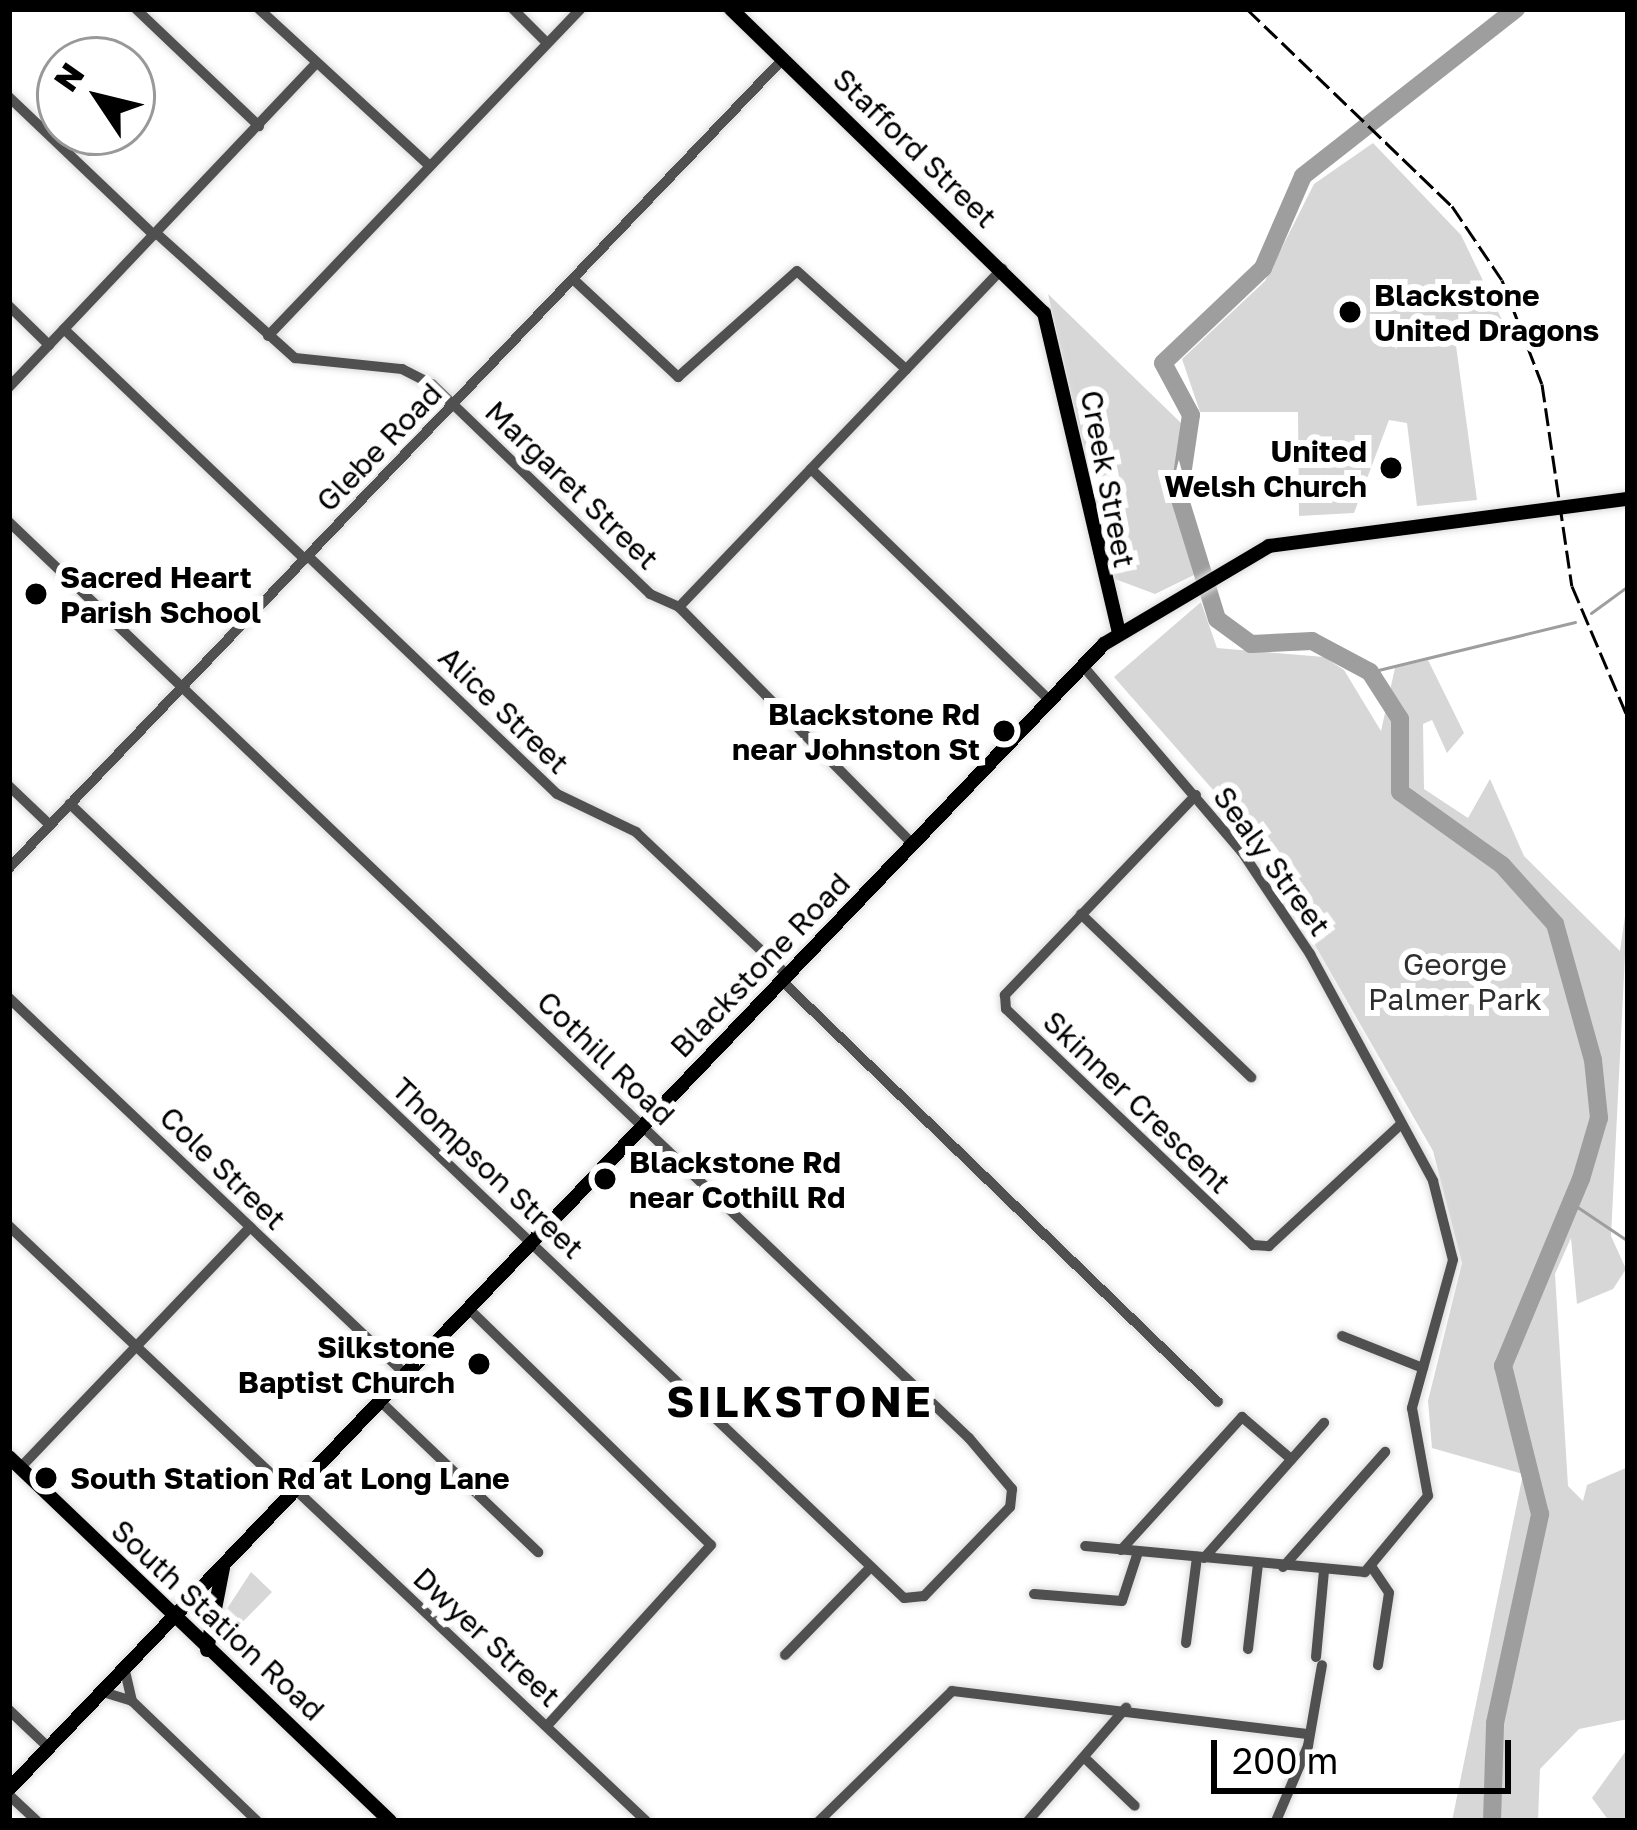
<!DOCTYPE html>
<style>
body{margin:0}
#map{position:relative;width:1637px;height:1830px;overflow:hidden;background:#fff;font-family:"Golos Text",sans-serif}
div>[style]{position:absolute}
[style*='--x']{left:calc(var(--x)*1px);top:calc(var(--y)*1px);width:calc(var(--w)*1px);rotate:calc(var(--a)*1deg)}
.green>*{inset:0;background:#d7d7d7}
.stream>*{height:3px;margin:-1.5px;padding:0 1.5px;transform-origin:1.5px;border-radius:1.5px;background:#9e9e9e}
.river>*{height:18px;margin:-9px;padding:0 9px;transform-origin:9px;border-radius:9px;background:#9e9e9e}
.roads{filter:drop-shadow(0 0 3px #dbdbdb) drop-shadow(0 0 3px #dbdbdb)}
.minor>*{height:10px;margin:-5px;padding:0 5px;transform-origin:5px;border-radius:5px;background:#505050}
.major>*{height:14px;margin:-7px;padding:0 7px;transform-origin:7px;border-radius:7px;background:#000}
.rail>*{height:3px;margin-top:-1.5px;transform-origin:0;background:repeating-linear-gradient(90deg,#000 0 18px,transparent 0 24px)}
.dots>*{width:33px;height:33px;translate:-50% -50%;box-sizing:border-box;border:6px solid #fff;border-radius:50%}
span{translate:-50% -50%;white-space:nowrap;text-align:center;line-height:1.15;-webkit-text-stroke:12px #fff;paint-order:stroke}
.street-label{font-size:30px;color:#000}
.poi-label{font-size:30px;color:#000;font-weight:700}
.left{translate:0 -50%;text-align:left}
.right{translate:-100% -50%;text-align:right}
.park-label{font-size:30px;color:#2e2e2e}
.district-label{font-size:42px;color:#000;font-weight:700;letter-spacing:3px}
.frame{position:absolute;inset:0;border:12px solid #000;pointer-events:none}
.north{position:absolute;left:36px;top:36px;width:120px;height:120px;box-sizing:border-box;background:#fff;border:3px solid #999;border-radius:50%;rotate:305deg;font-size:33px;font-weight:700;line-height:48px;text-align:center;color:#000}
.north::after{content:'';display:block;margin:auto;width:42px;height:54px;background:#000;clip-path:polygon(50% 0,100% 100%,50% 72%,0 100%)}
.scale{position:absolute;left:1211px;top:1740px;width:300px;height:54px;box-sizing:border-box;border:6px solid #000;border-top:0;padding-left:15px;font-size:36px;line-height:42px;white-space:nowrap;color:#000;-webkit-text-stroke:9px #fff;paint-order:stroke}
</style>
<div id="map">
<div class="green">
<div style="clip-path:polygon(1373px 143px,1461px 235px,1505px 326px,1455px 338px,1477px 500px,1417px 506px,1407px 423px,1389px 420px,1354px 513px,1299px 516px,1298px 412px,1200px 412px,1182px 359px,1265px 281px,1314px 184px)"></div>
<div style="clip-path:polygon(1048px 294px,1181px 423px,1173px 500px,1196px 574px,1155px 594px,1115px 579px)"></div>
<div style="clip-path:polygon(1201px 602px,1217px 648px,1324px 657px,1344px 670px,1381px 731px,1395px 668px,1428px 660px,1464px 733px,1447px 753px,1432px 720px,1423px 724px,1424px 789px,1468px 818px,1490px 779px,1524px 856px,1620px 951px,1628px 895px,1611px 1236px,1626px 1269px,1613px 1289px,1577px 1304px,1571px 1238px,1555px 1274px,1568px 1486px,1583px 1501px,1587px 1485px,1628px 1467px,1628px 1719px,1579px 1729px,1540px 1769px,1538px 1821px,1452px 1821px,1523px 1474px,1432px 1448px,1428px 1401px,1462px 1263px,1433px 1151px,1250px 832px,1114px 677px)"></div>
<div style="clip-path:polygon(251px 1572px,272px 1592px,225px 1640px,221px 1618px)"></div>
<div style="clip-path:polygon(1628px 1748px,1628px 1821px,1609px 1821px,1592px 1798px)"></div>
</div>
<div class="stream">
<div style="--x:1591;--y:613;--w:46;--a:-36.1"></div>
<div style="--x:1370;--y:672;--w:211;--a:-13.7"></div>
<div style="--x:1567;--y:1200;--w:73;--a:33.9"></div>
</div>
<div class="river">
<div style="--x:1492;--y:1821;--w:98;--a:-88.2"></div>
<div style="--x:1495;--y:1723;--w:214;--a:-77.8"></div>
<div style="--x:1540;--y:1514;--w:153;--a:-104"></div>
<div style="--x:1503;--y:1366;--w:203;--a:-67.4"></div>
<div style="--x:1581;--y:1179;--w:64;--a:-73.6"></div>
<div style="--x:1599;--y:1118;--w:58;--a:-95.9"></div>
<div style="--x:1593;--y:1060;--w:141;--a:-105.6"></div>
<div style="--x:1555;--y:924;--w:79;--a:-131.9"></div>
<div style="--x:1502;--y:865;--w:125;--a:-144.4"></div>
<div style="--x:1400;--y:792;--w:73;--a:-90"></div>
<div style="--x:1400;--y:719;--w:56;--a:-122.6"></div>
<div style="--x:1370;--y:672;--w:66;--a:-151.9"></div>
<div style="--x:1312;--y:641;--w:61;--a:177.2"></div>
<div style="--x:1251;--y:644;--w:42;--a:-143.7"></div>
<div style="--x:1217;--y:619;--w:129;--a:-107.2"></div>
<div style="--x:1179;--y:496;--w:82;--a:-81.6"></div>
<div style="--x:1191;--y:415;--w:59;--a:-118.3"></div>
<div style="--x:1163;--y:363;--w:138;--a:-43.5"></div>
<div style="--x:1263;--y:268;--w:100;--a:-66.5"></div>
<div style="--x:1303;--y:176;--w:271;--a:-38.1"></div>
</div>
<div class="roads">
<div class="minor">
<div style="--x:136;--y:9;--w:170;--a:43.6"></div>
<div style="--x:259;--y:9;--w:232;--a:42.6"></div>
<div style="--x:513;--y:9;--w:48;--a:45"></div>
<div style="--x:9;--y:97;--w:200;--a:43.6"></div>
<div style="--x:156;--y:233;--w:187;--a:42"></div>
<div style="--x:295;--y:358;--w:108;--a:5.9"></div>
<div style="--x:402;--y:369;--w:34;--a:27"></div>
<div style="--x:432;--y:384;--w:303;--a:43.9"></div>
<div style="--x:650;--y:594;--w:32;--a:24"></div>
<div style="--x:679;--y:607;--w:333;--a:45.4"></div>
<div style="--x:573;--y:279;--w:144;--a:43"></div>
<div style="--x:678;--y:377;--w:159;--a:-41.7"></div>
<div style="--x:797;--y:271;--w:147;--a:42"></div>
<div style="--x:9;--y:306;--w:56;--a:44.3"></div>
<div style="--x:64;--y:329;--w:333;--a:43.7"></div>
<div style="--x:268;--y:336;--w:452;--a:-46.3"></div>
<div style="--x:9;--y:387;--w:446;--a:-46.5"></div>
<div style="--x:811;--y:469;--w:333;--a:44.1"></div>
<div style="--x:9;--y:522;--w:1327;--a:43.66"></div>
<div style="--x:969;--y:1438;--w:67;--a:49.9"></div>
<div style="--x:1012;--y:1489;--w:18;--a:96"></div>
<div style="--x:1010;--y:1507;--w:124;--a:134"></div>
<div style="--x:924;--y:1596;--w:20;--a:174"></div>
<div style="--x:904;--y:1598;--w:1152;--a:-136.41"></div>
<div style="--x:308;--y:556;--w:344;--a:43.7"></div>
<div style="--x:557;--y:794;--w:88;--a:25.7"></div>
<div style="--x:636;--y:832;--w:208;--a:43.4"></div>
<div style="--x:679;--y:607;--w:468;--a:-46.3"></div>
<div style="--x:1083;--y:666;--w:245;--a:49.5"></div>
<div style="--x:1242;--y:852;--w:123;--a:56.3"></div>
<div style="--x:1310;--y:954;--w:258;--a:61.5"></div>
<div style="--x:1433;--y:1181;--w:81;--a:75.8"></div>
<div style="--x:1453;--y:1260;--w:154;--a:105.5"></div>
<div style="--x:1412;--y:1408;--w:89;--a:79.7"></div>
<div style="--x:1428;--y:1496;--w:99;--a:129.7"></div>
<div style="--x:1365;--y:1572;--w:281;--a:-174.7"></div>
<div style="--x:9;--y:786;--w:57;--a:43.6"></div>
<div style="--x:1196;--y:795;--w:277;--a:133.7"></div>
<div style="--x:1005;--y:995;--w:14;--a:86"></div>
<div style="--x:1006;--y:1009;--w:342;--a:43.7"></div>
<div style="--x:1253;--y:1245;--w:16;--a:4"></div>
<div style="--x:1269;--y:1246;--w:180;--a:-42.7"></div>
<div style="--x:9;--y:868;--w:1120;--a:-46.27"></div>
<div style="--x:1081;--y:914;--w:236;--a:43.8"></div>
<div style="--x:782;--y:981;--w:606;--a:44"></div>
<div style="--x:9;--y:998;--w:545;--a:43.51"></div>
<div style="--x:9;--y:1226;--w:390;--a:43.4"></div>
<div style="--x:468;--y:1308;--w:339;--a:44.3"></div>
<div style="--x:711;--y:1545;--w:244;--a:132.2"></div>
<div style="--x:1342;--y:1336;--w:87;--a:21.6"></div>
<div style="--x:380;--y:1401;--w:219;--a:43.7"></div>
<div style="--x:20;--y:1468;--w:333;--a:-46.3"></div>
<div style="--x:296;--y:1490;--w:482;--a:43.4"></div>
<div style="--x:1121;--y:1550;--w:180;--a:-47.7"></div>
<div style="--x:1242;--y:1417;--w:65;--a:40.6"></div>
<div style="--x:1204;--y:1558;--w:181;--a:-48.4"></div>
<div style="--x:1371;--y:1566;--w:32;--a:56"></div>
<div style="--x:1389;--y:1593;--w:73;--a:98.7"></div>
<div style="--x:1283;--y:1567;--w:154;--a:-48.4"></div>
<div style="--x:1034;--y:1594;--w:88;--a:4.5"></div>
<div style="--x:1122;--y:1601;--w:52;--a:-71.9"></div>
<div style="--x:1186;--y:1643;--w:87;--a:-82.7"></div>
<div style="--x:1248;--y:1649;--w:86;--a:-83.3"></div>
<div style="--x:785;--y:1655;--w:122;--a:-45.7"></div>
<div style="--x:1316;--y:1657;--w:86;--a:-84.7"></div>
<div style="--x:125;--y:1671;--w:31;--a:77"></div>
<div style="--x:103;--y:1692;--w:30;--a:17"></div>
<div style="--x:132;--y:1701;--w:173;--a:43.8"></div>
<div style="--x:9;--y:1710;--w:55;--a:43.5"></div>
<div style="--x:1087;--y:1760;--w:66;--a:43.8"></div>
<div style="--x:9;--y:1795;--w:38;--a:43"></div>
<div style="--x:819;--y:1821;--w:186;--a:-44.3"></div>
<div style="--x:952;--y:1691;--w:357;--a:6.9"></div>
<div style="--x:1028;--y:1821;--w:150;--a:-49.1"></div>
<div style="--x:1276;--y:1821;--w:82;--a:-66.9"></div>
<div style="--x:1308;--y:1746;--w:82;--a:-80.2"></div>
</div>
<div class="major">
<div style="--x:731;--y:9;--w:436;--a:44.2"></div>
<div style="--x:1044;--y:313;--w:329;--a:76.8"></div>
<div style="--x:9;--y:1457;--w:527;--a:43.69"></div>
<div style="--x:207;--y:1650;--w:84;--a:-79"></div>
<div style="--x:9;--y:1789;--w:1584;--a:-46.28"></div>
<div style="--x:1104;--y:644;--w:192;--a:-30.7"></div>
<div style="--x:1269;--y:546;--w:362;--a:-7.5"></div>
</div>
</div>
<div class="rail">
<div style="--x:1247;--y:9;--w:284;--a:43.9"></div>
<div style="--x:1452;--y:206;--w:89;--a:56"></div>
<div style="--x:1502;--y:280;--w:111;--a:69"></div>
<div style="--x:1542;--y:384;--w:204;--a:81.6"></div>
<div style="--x:1572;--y:586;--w:143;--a:67"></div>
</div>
<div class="dots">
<div style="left:1350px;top:312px;background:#000"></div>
<div style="left:1391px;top:468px;background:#000"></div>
<div style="left:36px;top:594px;background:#000"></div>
<div style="left:1004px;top:731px;background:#000"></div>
<div style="left:605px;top:1179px;background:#000"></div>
<div style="left:479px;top:1364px;background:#000"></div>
<div style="left:46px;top:1478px;background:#000"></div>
</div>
<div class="street-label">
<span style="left:915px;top:148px;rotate:44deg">Stafford Street</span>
<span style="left:379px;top:447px;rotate:-46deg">Glebe Road</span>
<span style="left:1108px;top:479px;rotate:79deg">Creek Street</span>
<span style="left:572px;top:485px;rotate:44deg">Margaret Street</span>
<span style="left:504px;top:710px;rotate:44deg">Alice Street</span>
<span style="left:1272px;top:861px;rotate:54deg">Sealy Street</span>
<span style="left:760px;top:965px;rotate:-46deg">Blackstone Road</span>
<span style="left:606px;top:1058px;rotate:44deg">Cothill Road</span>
<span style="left:1137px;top:1102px;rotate:44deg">Skinner Crescent</span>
<span style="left:223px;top:1168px;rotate:44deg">Cole Street</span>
<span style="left:488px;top:1168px;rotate:43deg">Thompson Street</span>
<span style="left:218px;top:1620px;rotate:43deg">South Station Road</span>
<span style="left:487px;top:1637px;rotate:43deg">Dwyer Street</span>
</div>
<div class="poi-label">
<span class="left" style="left:1374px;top:312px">Blackstone<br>United Dragons</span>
<span class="right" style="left:1367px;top:468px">United<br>Welsh Church</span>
<span class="left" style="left:60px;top:594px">Sacred Heart<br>Parish School</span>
<span class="right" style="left:980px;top:731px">Blackstone Rd<br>near Johnston St</span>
<span class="left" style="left:629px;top:1179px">Blackstone Rd<br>near Cothill Rd</span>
<span class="right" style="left:455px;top:1364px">Silkstone<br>Baptist Church</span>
<span class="left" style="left:70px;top:1478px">South Station Rd at Long Lane</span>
</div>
<div class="park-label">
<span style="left:1455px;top:981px">George<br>Palmer Park</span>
</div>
<div class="district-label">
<span style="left:800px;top:1401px">SILKSTONE</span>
</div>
<div class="frame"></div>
<div class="north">N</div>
<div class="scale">200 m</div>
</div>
